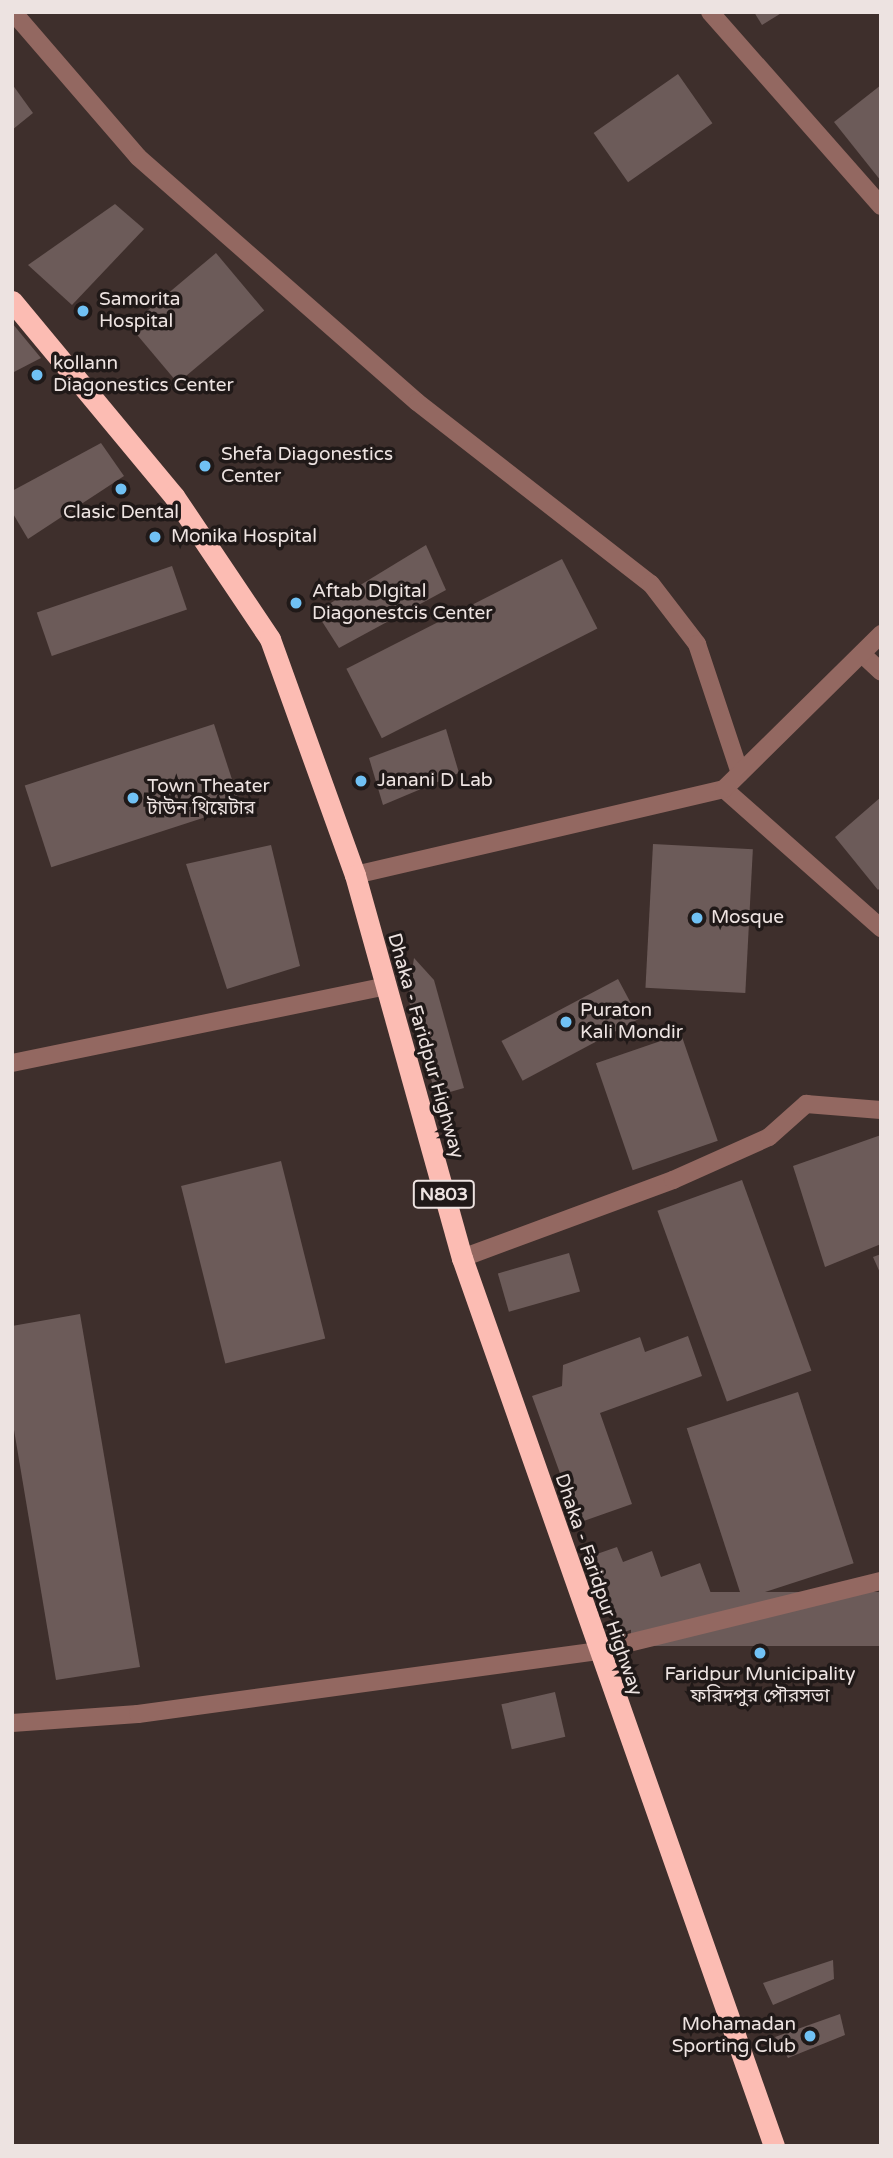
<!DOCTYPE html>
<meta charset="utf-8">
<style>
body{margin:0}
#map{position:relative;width:893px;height:2158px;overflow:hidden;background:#3e2f2c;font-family:"Varela Round","Noto Sans Bengali",sans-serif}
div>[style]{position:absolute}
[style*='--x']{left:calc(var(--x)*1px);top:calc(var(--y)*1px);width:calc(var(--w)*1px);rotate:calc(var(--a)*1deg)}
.building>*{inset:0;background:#6c5b59;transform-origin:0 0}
.minor>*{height:18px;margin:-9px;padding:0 9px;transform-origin:9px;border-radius:9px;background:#936861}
.highway>*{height:21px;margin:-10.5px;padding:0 10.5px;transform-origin:10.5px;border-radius:10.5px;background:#fcbcb3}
.dots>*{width:19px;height:19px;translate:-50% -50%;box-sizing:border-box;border:4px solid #201918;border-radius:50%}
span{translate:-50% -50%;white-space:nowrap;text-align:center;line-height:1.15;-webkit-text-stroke:7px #201918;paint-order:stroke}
.shield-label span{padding:2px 5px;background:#201918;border:2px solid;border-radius:5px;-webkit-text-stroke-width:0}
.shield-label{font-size:18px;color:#ede3e1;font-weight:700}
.poi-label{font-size:19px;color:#ede3e1}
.left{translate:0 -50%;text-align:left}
.right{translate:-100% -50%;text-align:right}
.street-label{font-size:19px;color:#ede3e1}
.frame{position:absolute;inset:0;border:14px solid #ede3e1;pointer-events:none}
</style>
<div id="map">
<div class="building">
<div style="clip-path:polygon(754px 12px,783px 12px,762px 25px)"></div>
<div style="left:678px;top:74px;width:60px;height:103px;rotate:55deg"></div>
<div style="clip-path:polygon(12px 84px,33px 113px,12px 130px)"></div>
<div style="clip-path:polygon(881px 85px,881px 181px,834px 122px)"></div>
<div style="clip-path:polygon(115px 204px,144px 229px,72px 305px,28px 265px)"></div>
<div style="left:216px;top:253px;width:75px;height:113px;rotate:50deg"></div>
<div style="clip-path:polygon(12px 323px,41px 358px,12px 373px)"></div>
<div style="clip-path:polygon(101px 443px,124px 476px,28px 539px,12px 512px,12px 491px)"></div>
<div style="clip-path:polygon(426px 545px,446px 590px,339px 648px,316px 612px)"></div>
<div style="left:562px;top:559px;width:78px;height:242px;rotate:63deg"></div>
<div style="left:172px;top:566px;width:46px;height:143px;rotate:71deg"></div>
<div style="left:214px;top:724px;width:86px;height:199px;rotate:72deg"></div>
<div style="clip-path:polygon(446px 729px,459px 773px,383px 805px,369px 758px)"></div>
<div style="clip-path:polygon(881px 797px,881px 887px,878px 890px,835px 837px)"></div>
<div style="left:653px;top:844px;width:100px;height:144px;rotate:3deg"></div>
<div style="clip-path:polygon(271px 845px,300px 966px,227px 989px,186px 864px)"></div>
<div style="clip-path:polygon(414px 958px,434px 980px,464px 1088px,436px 1096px,408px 998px)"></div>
<div style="left:618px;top:979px;width:45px;height:132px;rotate:62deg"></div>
<div style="left:681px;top:1034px;width:113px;height:90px;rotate:71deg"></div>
<div style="clip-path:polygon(881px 1135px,881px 1244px,825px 1267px,793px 1166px)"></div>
<div style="left:281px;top:1161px;width:183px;height:103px;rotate:76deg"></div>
<div style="left:742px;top:1180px;width:203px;height:90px;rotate:70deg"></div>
<div style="left:569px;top:1253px;width:40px;height:74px;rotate:74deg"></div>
<div style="clip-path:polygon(881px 1254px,881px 1275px,873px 1257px)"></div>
<div style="clip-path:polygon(80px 1314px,140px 1667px,56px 1680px,12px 1418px,12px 1326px)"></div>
<div style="clip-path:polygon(688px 1336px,702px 1376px,600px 1413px,632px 1504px,578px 1523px,532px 1396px,562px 1386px,563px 1365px,640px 1337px,645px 1352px)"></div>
<div style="left:798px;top:1392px;width:180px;height:117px;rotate:72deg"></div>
<div style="clip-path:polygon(617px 1547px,623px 1562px,652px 1551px,661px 1577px,700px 1563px,713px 1599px,622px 1633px,594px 1555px)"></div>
<div style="left:881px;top:1592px;width:54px;height:250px;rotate:90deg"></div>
<div style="left:555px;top:1692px;width:46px;height:55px;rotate:77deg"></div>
<div style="clip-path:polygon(833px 1960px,834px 1979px,773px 2005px,763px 1983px)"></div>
<div style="clip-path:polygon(840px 2014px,845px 2035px,788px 2058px,775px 2037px)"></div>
</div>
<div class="minor">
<div style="--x:13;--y:12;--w:191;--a:49.2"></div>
<div style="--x:138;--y:157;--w:371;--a:41.3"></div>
<div style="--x:417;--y:402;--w:296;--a:37.9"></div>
<div style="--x:651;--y:584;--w:76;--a:52.5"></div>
<div style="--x:697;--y:644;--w:136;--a:71.6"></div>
<div style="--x:710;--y:12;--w:259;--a:48.6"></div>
<div style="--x:862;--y:654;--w:26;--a:43"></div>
<div style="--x:724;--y:789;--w:210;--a:41.5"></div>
<div style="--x:355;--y:875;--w:379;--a:-13.1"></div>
<div style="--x:724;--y:789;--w:221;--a:-44.6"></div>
<div style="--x:12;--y:1063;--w:379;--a:-11.6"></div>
<div style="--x:462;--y:1258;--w:225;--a:-20.3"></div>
<div style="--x:673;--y:1180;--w:105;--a:-24.1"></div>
<div style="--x:769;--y:1137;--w:50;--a:-41.7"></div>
<div style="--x:806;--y:1104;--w:75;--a:4.6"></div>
<div style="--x:12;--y:1723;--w:126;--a:-4.1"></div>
<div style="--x:138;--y:1714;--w:462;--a:-7.8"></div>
<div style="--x:596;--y:1651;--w:293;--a:-13.8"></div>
</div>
<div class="highway">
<div style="--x:12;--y:301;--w:254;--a:50.3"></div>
<div style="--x:174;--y:496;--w:172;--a:56.1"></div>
<div style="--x:270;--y:639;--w:251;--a:70.2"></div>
<div style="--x:355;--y:875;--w:398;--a:74.4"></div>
<div style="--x:462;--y:1258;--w:941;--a:70.64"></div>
</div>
<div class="dots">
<div style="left:83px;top:311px;background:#70c1f4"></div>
<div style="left:37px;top:375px;background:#70c1f4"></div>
<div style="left:205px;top:466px;background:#70c1f4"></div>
<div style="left:121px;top:489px;background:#70c1f4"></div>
<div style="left:155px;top:537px;background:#70c1f4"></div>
<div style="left:296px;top:603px;background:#70c1f4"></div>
<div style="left:361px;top:781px;background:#70c1f4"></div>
<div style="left:133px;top:798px;background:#70c1f4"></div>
<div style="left:697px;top:918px;background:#70c1f4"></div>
<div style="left:566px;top:1022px;background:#70c1f4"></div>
<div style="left:760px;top:1653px;background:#70c1f4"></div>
<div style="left:810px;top:2036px;background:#70c1f4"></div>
</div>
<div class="shield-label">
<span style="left:444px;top:1194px">N803</span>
</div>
<div class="poi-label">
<span class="left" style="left:99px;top:311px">Samorita<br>Hospital</span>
<span class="left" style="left:53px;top:375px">kollann<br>Diagonestics Center</span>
<span class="left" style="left:221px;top:466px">Shefa Diagonestics<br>Center</span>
<span style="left:121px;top:513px">Clasic Dental</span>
<span class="left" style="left:171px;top:537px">Monika Hospital</span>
<span class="left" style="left:312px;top:603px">Aftab DIgital<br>Diagonestcis Center</span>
<span class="left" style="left:377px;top:781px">Janani D Lab</span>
<span class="left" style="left:147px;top:798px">Town Theater<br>টাউন থিয়েটার</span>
<span class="left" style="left:711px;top:918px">Mosque</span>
<span class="left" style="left:580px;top:1022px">Puraton<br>Kali Mondir</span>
<span style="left:760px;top:1686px">Faridpur Municipality<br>ফরিদপুর পৌরসভা</span>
<span class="right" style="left:796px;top:2036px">Mohamadan<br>Sporting Club</span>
</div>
<div class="street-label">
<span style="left:425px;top:1046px;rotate:74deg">Dhaka - Faridpur Highway</span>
<span style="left:598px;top:1585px;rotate:71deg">Dhaka - Faridpur Highway</span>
</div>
<div class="frame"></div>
</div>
